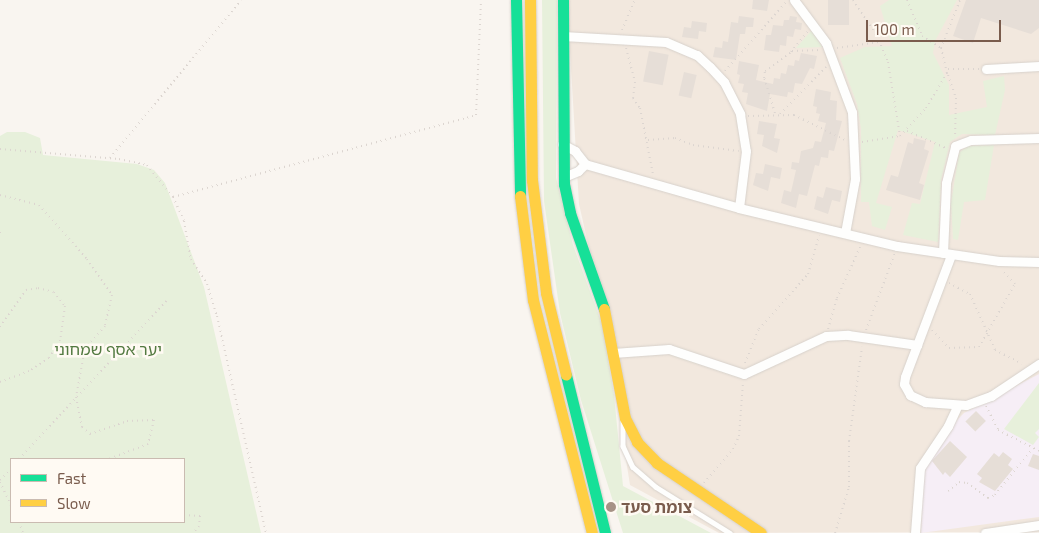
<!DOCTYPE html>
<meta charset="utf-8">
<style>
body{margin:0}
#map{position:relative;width:1039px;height:533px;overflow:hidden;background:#f9f5f0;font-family:"Exo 2","Noto Sans Hebrew",sans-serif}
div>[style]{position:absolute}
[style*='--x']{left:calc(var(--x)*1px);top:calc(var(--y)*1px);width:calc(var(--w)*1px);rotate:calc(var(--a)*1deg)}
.residential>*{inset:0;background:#f2e8de}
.education>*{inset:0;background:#f6eef6}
.green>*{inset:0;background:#e7f0db}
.building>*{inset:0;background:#e6ded7;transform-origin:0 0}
.path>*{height:2px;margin-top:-1px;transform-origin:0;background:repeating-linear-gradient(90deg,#dcd5d0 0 1px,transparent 0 5px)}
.roads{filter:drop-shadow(0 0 1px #d7d1cb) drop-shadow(0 0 1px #d7d1cb)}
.lane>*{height:4.5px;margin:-2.25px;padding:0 2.25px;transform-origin:2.25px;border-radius:2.25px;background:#fefefd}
.street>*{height:9px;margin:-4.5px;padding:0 4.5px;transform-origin:4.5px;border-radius:4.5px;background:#fefefd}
.fast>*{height:11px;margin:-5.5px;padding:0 5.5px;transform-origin:5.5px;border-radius:5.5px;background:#16e098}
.slow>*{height:11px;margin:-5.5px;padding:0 5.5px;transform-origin:5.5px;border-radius:5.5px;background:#ffcf43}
.dots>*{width:14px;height:14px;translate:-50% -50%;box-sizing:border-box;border:2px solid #fffaf3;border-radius:50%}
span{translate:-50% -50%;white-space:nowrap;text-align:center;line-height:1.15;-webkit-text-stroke:5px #fffaf3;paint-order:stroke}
.park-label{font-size:16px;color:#537a41}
.poi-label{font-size:16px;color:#7a5c4d;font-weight:700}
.left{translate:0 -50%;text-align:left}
.legend{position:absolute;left:10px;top:458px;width:175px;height:65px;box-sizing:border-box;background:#fffaf3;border:1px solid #cabbb1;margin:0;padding:6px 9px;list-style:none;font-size:15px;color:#7a5c4d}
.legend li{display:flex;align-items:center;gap:10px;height:25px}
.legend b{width:25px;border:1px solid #cabbb1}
.scale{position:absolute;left:866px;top:20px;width:135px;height:22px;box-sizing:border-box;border:2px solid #7a5c4d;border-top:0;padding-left:6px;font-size:15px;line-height:18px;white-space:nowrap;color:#7a5c4d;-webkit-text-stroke:4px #fffaf3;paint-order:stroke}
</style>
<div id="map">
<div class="residential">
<div style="clip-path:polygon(567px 0,1039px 0,1039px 532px,719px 533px,630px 485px,619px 416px,609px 306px,589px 248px,579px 204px)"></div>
</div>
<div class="education">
<div style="clip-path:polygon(1039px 374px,1039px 517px,921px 533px,923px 475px,930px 456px,956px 421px,964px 413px)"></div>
</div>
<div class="green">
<div style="clip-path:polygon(542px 0,557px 0,556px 178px,573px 245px,602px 324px,614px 395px,623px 486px,711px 533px,623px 533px,581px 400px,560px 313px,544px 201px)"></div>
<div style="clip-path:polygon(889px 0,957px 0,935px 41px,933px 53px,949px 85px,949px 115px,987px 107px,983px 81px,1004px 76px,1005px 90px,995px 135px,962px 134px,950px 142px,941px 180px,938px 242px,903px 235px,912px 203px,920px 204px,935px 142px,898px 130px,876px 203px,892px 207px,885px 230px,872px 226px,869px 202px,861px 202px,861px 129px,857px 104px,840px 58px,865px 47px,892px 46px,880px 6px)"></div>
<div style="clip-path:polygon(812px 30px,822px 47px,796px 48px)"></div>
<div style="clip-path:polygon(evenodd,25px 132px,40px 138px,43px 155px,137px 164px,154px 170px,165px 183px,204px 287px,261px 533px,0 533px,0 136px,7px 132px,25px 132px,11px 459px,184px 459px,184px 522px,11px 522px,11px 459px)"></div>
<div style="clip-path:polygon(994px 145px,985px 200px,964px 202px,958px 240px,953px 239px,951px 203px,959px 153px,968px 146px)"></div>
<div style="clip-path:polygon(1039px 383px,1039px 429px,1035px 433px,1039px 437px,1033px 445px,1004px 429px)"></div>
</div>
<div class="building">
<div style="clip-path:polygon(753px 0,769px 0,767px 11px,752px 9px)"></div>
<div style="left:828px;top:0;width:21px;height:25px"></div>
<div style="clip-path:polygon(966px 0,1039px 0,1039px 28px,1031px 34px,981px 18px,973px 43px,953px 36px)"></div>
<div style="clip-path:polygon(739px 16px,754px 18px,753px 27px,746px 27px,745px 34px,740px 34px,736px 60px,713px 57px,715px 47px,722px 48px,723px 41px,728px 42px,731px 22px,738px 23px)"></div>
<div style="clip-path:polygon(790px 16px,797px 17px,796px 22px,802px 23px,801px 30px,795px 29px,793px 37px,787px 36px,786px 46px,780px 45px,779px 52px,764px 50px,766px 35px,771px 35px,773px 25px,783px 26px,784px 20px,789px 20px)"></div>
<div style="clip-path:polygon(692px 21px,707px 23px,706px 32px,699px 31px,698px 39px,682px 37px,684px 27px,691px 28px)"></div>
<div style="left:649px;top:51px;width:20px;height:31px;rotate:11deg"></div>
<div style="clip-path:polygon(801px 53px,817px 56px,814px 69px,810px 68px,802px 84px,795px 83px,793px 93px,788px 92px,787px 97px,770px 94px,767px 111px,746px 104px,748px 93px,742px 92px,744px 84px,738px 83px,740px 75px,737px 74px,739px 61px,759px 65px,756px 80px,773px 84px,774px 78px,780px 79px,781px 73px,786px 74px,788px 65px,794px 66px,795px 60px,799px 61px)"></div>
<div style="left:684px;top:72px;width:13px;height:24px;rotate:13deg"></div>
<div style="clip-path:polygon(816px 89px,831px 92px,830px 100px,837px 101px,836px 120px,842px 121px,834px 151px,829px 150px,828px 158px,821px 157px,819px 166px,815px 165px,807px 196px,799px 194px,796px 208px,781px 203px,784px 190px,791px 192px,796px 170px,791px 169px,792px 162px,799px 163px,801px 151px,813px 148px,815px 141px,821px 142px,826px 123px,818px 121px,820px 114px,816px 113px,817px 107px,813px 106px)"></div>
<div style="clip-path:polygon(759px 121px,777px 124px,774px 138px,780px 139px,777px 153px,762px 146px,764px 135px,757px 134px)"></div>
<div style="clip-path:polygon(914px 138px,926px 141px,924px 149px,929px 151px,919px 183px,924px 185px,920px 200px,886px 190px,891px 175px,898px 177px,908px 142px,913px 144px)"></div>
<div style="clip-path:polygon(765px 164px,782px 168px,780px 179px,771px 177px,768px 191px,753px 185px,756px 173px,763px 174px)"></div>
<div style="clip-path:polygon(826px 187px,842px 191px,840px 202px,832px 200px,828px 214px,814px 209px,817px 196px,823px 198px)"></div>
<div style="left:976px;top:411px;width:14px;height:15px;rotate:45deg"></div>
<div style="clip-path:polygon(950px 441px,967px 457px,950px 477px,945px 472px,943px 475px,932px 461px)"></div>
<div style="clip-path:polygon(1003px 452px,1012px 459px,1008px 465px,1013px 469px,995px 491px,979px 482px,982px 478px,977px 474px,994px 453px,999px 457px)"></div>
<div style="clip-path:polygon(1033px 454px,1039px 456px,1039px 470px,1028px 466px)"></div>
</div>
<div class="path">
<div style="--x:853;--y:0;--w:43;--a:56.3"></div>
<div style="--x:877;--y:36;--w:28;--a:67"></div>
<div style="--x:888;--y:62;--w:75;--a:80.8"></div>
<div style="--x:907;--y:0;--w:39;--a:67"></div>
<div style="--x:922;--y:36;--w:22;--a:32"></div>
<div style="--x:622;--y:30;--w:33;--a:-67"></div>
<div style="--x:626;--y:48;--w:35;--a:75"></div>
<div style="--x:635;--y:82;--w:16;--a:97"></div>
<div style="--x:633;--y:98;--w:12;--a:55"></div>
<div style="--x:640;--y:108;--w:67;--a:78.9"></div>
<div style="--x:837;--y:48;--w:42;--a:-8.1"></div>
<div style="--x:792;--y:51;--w:28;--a:-2"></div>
<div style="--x:948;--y:69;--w:31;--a:0"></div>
<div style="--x:725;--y:71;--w:92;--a:-48.5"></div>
<div style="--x:948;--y:75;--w:24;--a:71"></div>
<div style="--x:956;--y:98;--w:40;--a:91.4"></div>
<div style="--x:775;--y:113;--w:37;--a:-107"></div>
<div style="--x:764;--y:78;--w:7;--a:-82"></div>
<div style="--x:765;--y:71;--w:32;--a:-36"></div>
<div style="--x:791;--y:52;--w:27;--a:-51"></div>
<div style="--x:780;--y:114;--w:66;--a:-45.6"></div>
<div style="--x:748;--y:116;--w:46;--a:-1.2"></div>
<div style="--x:794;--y:115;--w:57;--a:26.1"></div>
<div style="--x:907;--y:131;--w:43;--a:23.6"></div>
<div style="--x:648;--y:140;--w:27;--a:-4"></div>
<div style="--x:675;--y:138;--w:19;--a:21"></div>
<div style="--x:693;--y:145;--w:46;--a:7.4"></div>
<div style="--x:862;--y:142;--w:38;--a:-9"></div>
<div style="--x:900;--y:136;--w:38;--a:-47"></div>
<div style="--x:926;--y:108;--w:41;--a:-59"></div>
<div style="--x:947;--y:73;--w:26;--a:-103"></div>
<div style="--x:941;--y:48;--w:52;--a:-68.4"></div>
<div style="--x:0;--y:149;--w:119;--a:4.8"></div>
<div style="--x:119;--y:159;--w:29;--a:12"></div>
<div style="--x:147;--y:165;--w:41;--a:50.9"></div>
<div style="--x:173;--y:197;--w:26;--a:65"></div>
<div style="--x:184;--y:221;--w:39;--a:80"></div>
<div style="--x:191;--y:259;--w:30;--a:57"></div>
<div style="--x:207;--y:284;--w:34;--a:73"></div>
<div style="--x:217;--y:316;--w:222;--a:77.3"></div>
<div style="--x:110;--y:158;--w:205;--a:-50.3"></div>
<div style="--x:0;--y:195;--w:40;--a:14.4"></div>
<div style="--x:39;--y:205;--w:72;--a:48.4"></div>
<div style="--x:87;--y:259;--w:44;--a:55.2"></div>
<div style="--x:112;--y:295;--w:32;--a:103"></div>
<div style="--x:105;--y:326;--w:30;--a:132"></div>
<div style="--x:85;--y:348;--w:50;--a:100.4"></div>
<div style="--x:76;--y:397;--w:31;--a:79"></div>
<div style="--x:82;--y:427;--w:11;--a:41"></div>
<div style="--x:90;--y:434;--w:39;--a:-19"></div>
<div style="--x:127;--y:421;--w:27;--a:-2"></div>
<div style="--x:154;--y:420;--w:25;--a:104"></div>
<div style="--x:148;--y:444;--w:42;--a:159"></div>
<div style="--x:173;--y:197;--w:314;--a:-15.1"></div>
<div style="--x:476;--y:115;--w:115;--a:-87.5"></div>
<div style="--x:0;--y:232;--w:5;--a:90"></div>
<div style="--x:949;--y:283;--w:24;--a:28"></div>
<div style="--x:970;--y:294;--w:61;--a:65.9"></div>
<div style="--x:995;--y:350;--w:30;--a:27"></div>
<div style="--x:0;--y:327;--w:45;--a:-54.9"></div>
<div style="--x:26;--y:290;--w:12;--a:-9"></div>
<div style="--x:38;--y:288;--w:16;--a:14"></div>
<div style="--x:54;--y:292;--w:18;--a:52"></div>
<div style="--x:65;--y:306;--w:34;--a:98"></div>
<div style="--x:60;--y:340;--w:21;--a:121"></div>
<div style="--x:49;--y:358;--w:24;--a:147"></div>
<div style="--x:29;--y:371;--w:31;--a:159"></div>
<div style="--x:828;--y:329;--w:32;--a:-74"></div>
<div style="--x:837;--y:298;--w:56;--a:-65.7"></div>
<div style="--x:866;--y:330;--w:82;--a:-69.4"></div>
<div style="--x:932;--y:330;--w:25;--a:47"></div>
<div style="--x:949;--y:348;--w:30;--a:-2"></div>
<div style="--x:979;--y:347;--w:73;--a:-60.3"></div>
<div style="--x:1015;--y:284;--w:19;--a:-133"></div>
<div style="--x:745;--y:363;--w:37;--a:-68"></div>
<div style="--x:759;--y:329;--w:74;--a:-48.3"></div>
<div style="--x:808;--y:274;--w:40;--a:-74"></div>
<div style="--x:986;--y:406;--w:27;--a:63"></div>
<div style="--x:998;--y:430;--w:46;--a:27.1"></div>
<div style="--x:19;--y:459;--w:219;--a:-47"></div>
<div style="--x:0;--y:480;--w:16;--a:-45"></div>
<div style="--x:0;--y:482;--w:26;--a:65"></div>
<div style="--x:704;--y:483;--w:45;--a:-49.5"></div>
<div style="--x:733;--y:449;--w:14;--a:-65"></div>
<div style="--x:739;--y:436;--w:53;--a:-85.7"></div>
<div style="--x:948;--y:491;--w:14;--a:-39"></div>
<div style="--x:959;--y:482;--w:8;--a:7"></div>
<div style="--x:967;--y:483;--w:26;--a:36"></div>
<div style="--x:988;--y:498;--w:8;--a:-23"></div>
<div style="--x:995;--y:495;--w:59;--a:-51.2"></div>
<div style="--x:184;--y:515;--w:16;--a:4"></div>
<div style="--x:200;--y:516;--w:10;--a:96"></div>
<div style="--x:199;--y:526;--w:9;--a:131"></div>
<div style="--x:19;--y:522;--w:12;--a:70"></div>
<div style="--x:835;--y:533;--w:48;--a:-73.1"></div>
<div style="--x:849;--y:487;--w:46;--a:-90"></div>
<div style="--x:849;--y:441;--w:95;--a:-82.1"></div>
</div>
<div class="roads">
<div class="lane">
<div style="--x:623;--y:418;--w:28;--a:90"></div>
<div style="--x:623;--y:446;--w:23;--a:65"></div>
<div style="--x:633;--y:467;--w:30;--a:41"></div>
<div style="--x:656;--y:487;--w:87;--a:31.9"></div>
</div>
<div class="street">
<div style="--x:794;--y:0;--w:54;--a:53.3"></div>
<div style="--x:826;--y:43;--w:74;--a:69.4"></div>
<div style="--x:852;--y:112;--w:67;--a:87.4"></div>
<div style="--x:855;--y:179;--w:55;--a:100.5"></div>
<div style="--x:563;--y:36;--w:103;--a:3.3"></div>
<div style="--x:666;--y:42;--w:34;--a:23"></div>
<div style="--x:697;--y:55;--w:18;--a:43"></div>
<div style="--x:710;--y:67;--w:21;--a:47"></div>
<div style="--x:724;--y:82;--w:36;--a:63"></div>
<div style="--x:740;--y:114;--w:37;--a:81"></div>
<div style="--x:746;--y:151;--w:57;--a:97"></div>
<div style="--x:986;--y:69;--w:53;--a:-3.2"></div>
<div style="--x:562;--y:144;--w:15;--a:28"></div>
<div style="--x:575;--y:151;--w:16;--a:52"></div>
<div style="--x:585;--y:164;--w:10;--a:135"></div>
<div style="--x:578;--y:171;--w:15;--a:157"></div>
<div style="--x:585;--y:164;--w:160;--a:15.9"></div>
<div style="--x:739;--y:208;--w:163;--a:13.5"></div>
<div style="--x:897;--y:246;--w:103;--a:8.4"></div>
<div style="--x:999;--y:261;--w:40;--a:1.4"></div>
<div style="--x:943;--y:253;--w:70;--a:-87.5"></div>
<div style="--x:946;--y:183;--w:38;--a:-76"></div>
<div style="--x:955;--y:146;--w:17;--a:-21"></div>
<div style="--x:971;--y:140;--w:68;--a:-1.7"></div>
<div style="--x:951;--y:255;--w:130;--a:110.7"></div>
<div style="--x:905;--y:377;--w:7;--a:98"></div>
<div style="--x:904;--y:384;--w:13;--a:61"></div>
<div style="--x:910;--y:395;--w:17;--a:25"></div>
<div style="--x:925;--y:402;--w:41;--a:4.2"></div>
<div style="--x:966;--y:405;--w:27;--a:-20"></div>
<div style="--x:991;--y:396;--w:58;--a:-33.7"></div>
<div style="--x:613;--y:353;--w:56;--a:-4.1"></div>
<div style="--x:669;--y:349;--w:79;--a:18.4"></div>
<div style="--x:744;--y:374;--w:90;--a:-24.9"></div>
<div style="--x:826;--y:336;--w:22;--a:-3"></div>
<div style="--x:848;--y:335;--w:70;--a:8.2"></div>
<div style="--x:915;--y:533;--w:65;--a:-85.6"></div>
<div style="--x:920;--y:468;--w:50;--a:-56.3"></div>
<div style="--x:948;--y:426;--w:21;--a:-65"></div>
<div style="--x:985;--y:533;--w:55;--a:-8.4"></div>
</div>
<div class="fast">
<div style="--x:516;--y:0;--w:196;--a:88.8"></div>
<div style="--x:563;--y:0;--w:184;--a:89.7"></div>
<div style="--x:564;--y:184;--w:30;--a:78"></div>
<div style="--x:570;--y:213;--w:102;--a:70.5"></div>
<div style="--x:566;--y:375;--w:163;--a:76.1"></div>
</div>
<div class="slow">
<div style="--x:530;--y:0;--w:180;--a:89.4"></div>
<div style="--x:532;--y:180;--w:114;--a:82.9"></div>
<div style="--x:546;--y:293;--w:84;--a:76.3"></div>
<div style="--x:520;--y:196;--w:105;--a:82.9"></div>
<div style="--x:533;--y:300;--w:240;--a:75.8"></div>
<div style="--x:604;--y:309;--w:111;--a:79.1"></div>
<div style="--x:625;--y:418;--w:27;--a:63"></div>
<div style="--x:637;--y:442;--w:29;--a:46"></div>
<div style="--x:657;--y:463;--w:125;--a:33.9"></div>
</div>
</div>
<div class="dots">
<div style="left:611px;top:507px;background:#a69286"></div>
</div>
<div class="park-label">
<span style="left:108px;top:349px">יער אסף שמחוני</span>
</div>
<div class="poi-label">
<span class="left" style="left:621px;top:507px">צומת סעד</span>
</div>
<ul class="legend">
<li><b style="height:6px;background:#16e098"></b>Fast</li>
<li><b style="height:6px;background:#ffcf43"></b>Slow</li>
</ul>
<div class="scale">100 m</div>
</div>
